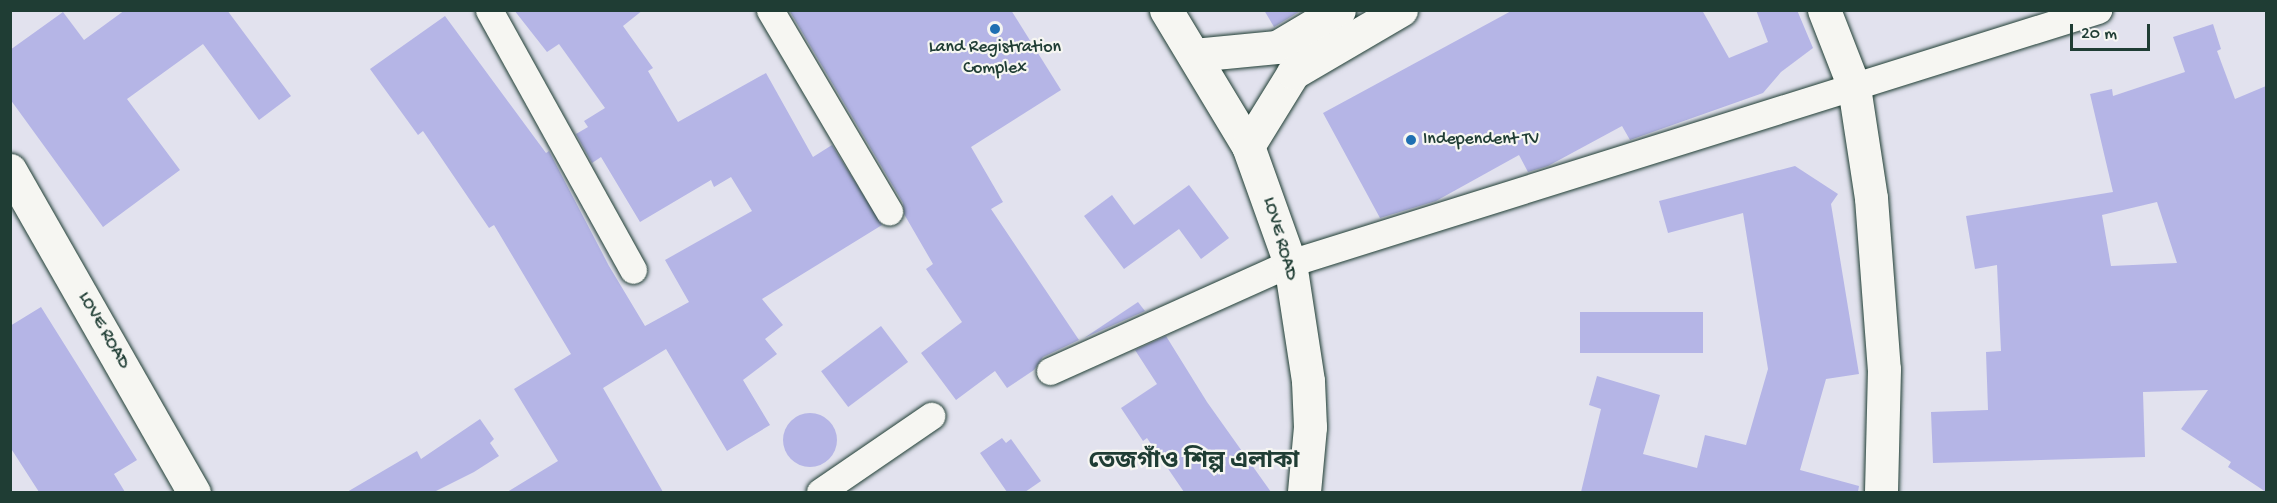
<!DOCTYPE html>
<meta charset="utf-8">
<style>
body{margin:0}
#map{position:relative;width:2277px;height:503px;overflow:hidden;background:#e2e2ee;font-family:"Gochi Hand","Noto Sans Bengali",sans-serif}
div>[style]{position:absolute}
[style*='--x']{left:calc(var(--x)*1px);top:calc(var(--y)*1px);width:calc(var(--w)*1px);rotate:calc(var(--a)*1deg)}
.building>*{inset:0;background:#b5b5e6;transform-origin:0 0}
.round{border-radius:50%}
.roads{filter:drop-shadow(0 0 2px #1f3d34) drop-shadow(0 0 2px #1f3d34)}
.street>*{height:27px;margin:-13.5px;padding:0 13.5px;transform-origin:13.5px;border-radius:13.5px;background:#f6f6f2}
.secondary>*{height:33px;margin:-16.5px;padding:0 16.5px;transform-origin:16.5px;border-radius:16.5px;background:#f6f6f2}
.dots>*{width:16px;height:16px;translate:-50% -50%;box-sizing:border-box;border:3px solid #f6f6f2;border-radius:50%}
span{translate:-50% -50%;white-space:nowrap;text-align:center;line-height:1.15;-webkit-text-stroke:4.5px #f6f6f2;paint-order:stroke}
.poi-label{font-size:18px;color:#1f3d34}
.left{translate:0 -50%;text-align:left}
.street-label{font-size:18px;color:#1f3d34}
.district-label{font-size:24px;color:#1f3d34;font-weight:700}
.frame{position:absolute;inset:0;border:12px solid #1f3d34;pointer-events:none}
.scale{position:absolute;left:2070px;top:24px;width:80px;height:27px;box-sizing:border-box;border:3px solid #1f3d34;border-top:0;padding-left:8px;font-size:18px;line-height:21px;white-space:nowrap;color:#1f3d34;-webkit-text-stroke:4px #f6f6f2;paint-order:stroke}
</style>
<div id="map">
<div class="building">
<div style="clip-path:polygon(125px 10px,227px 10px,291px 96px,259px 120px,203px 44px,127px 99px,180px 170px,103px 227px,10px 99px,10px 50px,63px 12px,84px 40px)"></div>
<div style="clip-path:polygon(514px 10px,643px 10px,623px 26px,653px 68px,648px 71px,678px 122px,766px 73px,813px 157px,832px 145px,882px 225px,762px 299px,783px 325px,765px 339px,777px 354px,743px 380px,770px 425px,727px 451px,666px 349px,603px 388px,663px 492px,507px 492px,558px 461px,514px 389px,571px 354px,494px 225px,489px 228px,423px 131px,418px 135px,370px 69px,445px 16px,546px 153px,549px 151px,609px 266px,645px 326px,689px 302px,665px 260px,752px 211px,731px 177px,714px 187px,711px 180px,640px 222px,601px 157px,592px 163px,576px 134px,588px 127px,584px 121px,605px 108px,559px 44px,547px 52px)"></div>
<div style="clip-path:polygon(789px 10px,1011px 10px,1061px 90px,971px 147px,1003px 202px,991px 209px,1079px 340px,1043px 357px,1034px 370px,1007px 388px,995px 371px,956px 400px,921px 353px,962px 322px,926px 269px,933px 264px,904px 214px,903px 203px)"></div>
<div style="clip-path:polygon(1264px 10px,1302px 10px,1274px 27px)"></div>
<div style="clip-path:polygon(1513px 10px,1702px 10px,1729px 58px,1768px 42px,1756px 10px,1797px 10px,1813px 48px,1781px 72px,1763px 93px,1630px 140px,1622px 126px,1548px 166px,1528px 172px,1519px 155px,1436px 201px,1380px 218px,1323px 113px)"></div>
<div style="clip-path:polygon(evenodd,2213px 24px,2221px 49px,2217px 51px,2235px 99px,2266px 86px,2266px 492px,2228px 467px,2231px 462px,2181px 429px,2208px 390px,2143px 392px,2145px 457px,1933px 463px,1931px 412px,1988px 410px,1986px 352px,2001px 351px,1997px 265px,1975px 269px,1966px 216px,2113px 192px,2090px 94px,2112px 89px,2113px 96px,2185px 72px,2173px 37px,2213px 24px,2157px 202px,2177px 263px,2111px 266px,2102px 215px,2157px 202px)"></div>
<div style="clip-path:polygon(1795px 166px,1838px 194px,1831px 204px,1859px 374px,1826px 379px,1800px 470px,1859px 486px,1858px 492px,1581px 492px,1601px 409px,1589px 405px,1597px 376px,1660px 395px,1643px 454px,1697px 468px,1705px 435px,1746px 445px,1768px 369px,1743px 213px,1668px 233px,1659px 201px)"></div>
<div style="clip-path:polygon(1189px 185px,1229px 238px,1201px 259px,1179px 229px,1124px 269px,1084px 216px,1112px 195px,1134px 225px)"></div>
<div style="clip-path:polygon(1138px 302px,1145px 311px,1084px 338px)"></div>
<div style="clip-path:polygon(41px 307px,137px 460px,114px 474px,125px 492px,39px 492px,10px 447px,10px 326px)"></div>
<div style="left:1580px;top:312px;width:123px;height:41px"></div>
<div style="left:881px;top:326px;width:45px;height:75px;rotate:53deg"></div>
<div style="clip-path:polygon(1166px 336px,1207px 402px,1271px 492px,1184px 492px,1147px 438px,1143px 441px,1121px 408px,1157px 384px,1135px 350px)"></div>
<div class="round" style="left:783px;top:413px;width:54px;height:54px"></div>
<div style="clip-path:polygon(480px 419px,494px 439px,490px 443px,499px 456px,474px 472px,434px 492px,347px 492px,417px 451px,421px 459px)"></div>
<div style="clip-path:polygon(1002px 438px,1006px 443px,1011px 439px,1041px 481px,1025px 492px,1007px 492px,980px 453px)"></div>
</div>
<div class="roads">
<div class="street">
<div style="--x:489;--y:10;--w:297;--a:61"></div>
<div style="--x:770;--y:10;--w:234;--a:59.4"></div>
<div style="--x:1050;--y:371;--w:263;--a:-24.2"></div>
<div style="--x:1290;--y:263;--w:847;--a:-17.39"></div>
<div style="--x:820;--y:492;--w:135;--a:-34.4"></div>
</div>
<div class="secondary">
<div style="--x:1166;--y:10;--w:159;--a:58.9"></div>
<div style="--x:1248;--y:146;--w:124;--a:70.3"></div>
<div style="--x:1290;--y:263;--w:119;--a:81.3"></div>
<div style="--x:1308;--y:381;--w:46;--a:87.5"></div>
<div style="--x:1310;--y:427;--w:65;--a:95.3"></div>
<div style="--x:1824;--y:10;--w:83;--a:68.7"></div>
<div style="--x:1854;--y:87;--w:112;--a:81.3"></div>
<div style="--x:1871;--y:198;--w:171;--a:85.7"></div>
<div style="--x:1884;--y:369;--w:123;--a:91.4"></div>
<div style="--x:1194;--y:55;--w:83;--a:-5.5"></div>
<div style="--x:1277;--y:47;--w:72;--a:-30.8"></div>
<div style="--x:1248;--y:146;--w:86;--a:-58.3"></div>
<div style="--x:1293;--y:73;--w:125;--a:-30.3"></div>
<div style="--x:10;--y:170;--w:371;--a:60.3"></div>
</div>
</div>
<div class="dots">
<div style="left:995px;top:29px;background:#1f6fb2"></div>
<div style="left:1411px;top:140px;background:#1f6fb2"></div>
</div>
<div class="poi-label">
<span style="left:995px;top:59px">Land Registration<br>Complex</span>
<span class="left" style="left:1423px;top:140px">Independent TV</span>
</div>
<div class="street-label">
<span style="left:1279px;top:239px;rotate:74deg">LOVE ROAD</span>
<span style="left:103px;top:331px;rotate:60deg">LOVE ROAD</span>
</div>
<div class="district-label">
<span style="left:1194px;top:463px">তেজগাঁও শিল্প এলাকা</span>
</div>
<div class="frame"></div>
<div class="scale">20 m</div>
</div>
